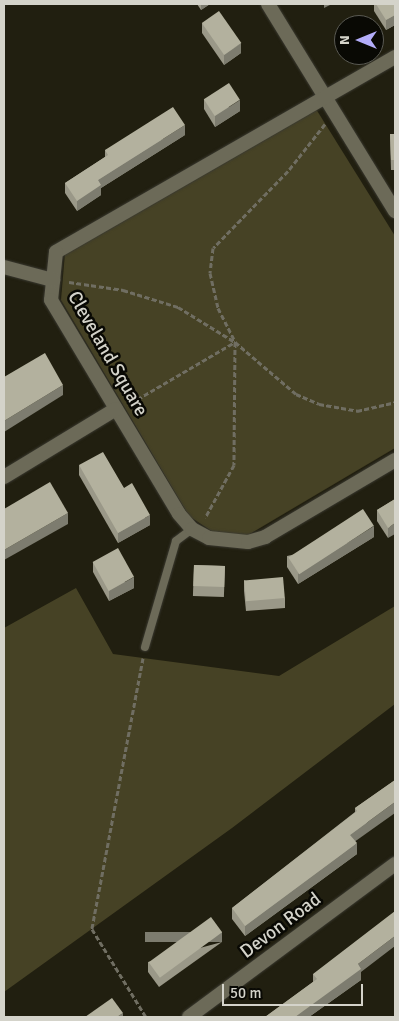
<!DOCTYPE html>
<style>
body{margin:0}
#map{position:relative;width:399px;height:1021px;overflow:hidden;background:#211f10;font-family:Signika,sans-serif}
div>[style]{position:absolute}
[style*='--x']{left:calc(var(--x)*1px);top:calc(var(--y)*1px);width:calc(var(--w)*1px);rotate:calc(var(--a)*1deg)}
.green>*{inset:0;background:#464225}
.path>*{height:3px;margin-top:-1.5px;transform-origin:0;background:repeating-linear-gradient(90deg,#706e62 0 5px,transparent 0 7.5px)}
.roads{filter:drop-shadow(0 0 1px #3a3930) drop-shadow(0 0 1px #3a3930)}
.service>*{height:8px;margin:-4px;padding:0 4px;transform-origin:4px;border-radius:4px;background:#6c6a58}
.minor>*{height:14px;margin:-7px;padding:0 7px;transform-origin:7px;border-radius:7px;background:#6c6a58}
.wall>*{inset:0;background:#9a9888;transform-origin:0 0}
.shaded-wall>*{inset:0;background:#7d7c6f;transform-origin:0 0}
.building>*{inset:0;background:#b3b19e;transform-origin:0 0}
span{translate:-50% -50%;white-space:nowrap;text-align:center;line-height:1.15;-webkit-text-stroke:5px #090904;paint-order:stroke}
.street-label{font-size:19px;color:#d4d3ca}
.frame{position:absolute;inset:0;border:5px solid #d4d3ca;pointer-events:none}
.north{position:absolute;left:334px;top:15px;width:50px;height:50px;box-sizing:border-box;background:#090904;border:1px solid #5a5a53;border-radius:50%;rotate:270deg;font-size:14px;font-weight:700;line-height:20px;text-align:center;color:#d4d3ca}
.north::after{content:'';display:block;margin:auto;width:18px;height:22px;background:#b3adf9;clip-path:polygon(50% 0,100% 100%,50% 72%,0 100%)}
.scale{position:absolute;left:222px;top:984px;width:141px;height:22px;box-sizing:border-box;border:2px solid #d4d3ca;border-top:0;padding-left:6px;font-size:15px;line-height:18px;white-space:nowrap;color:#d4d3ca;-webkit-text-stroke:4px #090904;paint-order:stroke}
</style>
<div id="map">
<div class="green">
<div style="clip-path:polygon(316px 109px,395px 236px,395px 448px,248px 535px,216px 534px,189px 516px,61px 300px,65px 253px)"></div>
<div style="clip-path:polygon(76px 588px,113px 654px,279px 676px,395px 606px,395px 704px,232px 828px,4px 992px,4px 628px)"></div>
</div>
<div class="path">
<div style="--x:325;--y:124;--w:60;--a:128.2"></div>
<div style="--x:288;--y:171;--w:107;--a:134.2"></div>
<div style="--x:213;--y:248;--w:25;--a:97"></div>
<div style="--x:210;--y:273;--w:36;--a:77"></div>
<div style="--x:218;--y:308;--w:38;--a:63"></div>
<div style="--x:235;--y:342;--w:80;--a:40.4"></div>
<div style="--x:296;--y:394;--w:25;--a:23"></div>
<div style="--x:319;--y:404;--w:39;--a:10"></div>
<div style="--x:357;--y:411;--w:39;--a:-13"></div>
<div style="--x:69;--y:282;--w:55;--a:8.4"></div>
<div style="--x:123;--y:290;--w:58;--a:17.2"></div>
<div style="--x:178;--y:307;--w:67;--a:31.6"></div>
<div style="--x:235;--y:342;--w:123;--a:90.5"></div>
<div style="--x:234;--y:465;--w:60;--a:118.7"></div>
<div style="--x:131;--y:403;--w:121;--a:-30.4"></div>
<div style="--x:143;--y:658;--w:276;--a:100.7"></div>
<div style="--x:92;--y:929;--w:103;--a:58.5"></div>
</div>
<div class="roads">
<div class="service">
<div style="--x:145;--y:647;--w:110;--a:-73.7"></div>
<div style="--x:176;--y:541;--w:20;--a:-37"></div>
</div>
<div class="minor">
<div style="--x:268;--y:4;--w:243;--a:58.5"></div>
<div style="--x:395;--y:57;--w:391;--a:150.1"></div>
<div style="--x:56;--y:252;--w:48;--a:95.9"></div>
<div style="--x:51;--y:300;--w:249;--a:59.1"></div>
<div style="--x:179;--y:514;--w:20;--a:49"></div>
<div style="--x:192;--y:529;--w:19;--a:28"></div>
<div style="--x:209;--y:538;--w:39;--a:6"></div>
<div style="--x:248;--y:542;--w:18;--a:-16"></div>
<div style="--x:265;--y:537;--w:151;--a:-30.6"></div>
<div style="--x:4;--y:267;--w:51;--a:14.9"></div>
<div style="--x:4;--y:477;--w:131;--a:-31.3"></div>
<div style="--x:189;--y:1017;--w:257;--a:-36.6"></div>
</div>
</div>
<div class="wall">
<div style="clip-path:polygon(197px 4px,210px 4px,201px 10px)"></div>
<div style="clip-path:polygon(374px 4px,395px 4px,395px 25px,386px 30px,374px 11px)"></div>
<div style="clip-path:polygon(202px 23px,241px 53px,224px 65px,202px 33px)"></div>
<div style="clip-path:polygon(204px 99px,240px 111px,215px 127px,204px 109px)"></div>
<div style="clip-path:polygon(390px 134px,395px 134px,395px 170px,391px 170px)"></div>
<div style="clip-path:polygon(185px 135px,101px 188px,101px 195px,77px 211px,65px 193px,65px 183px,105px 157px,105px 150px)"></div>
<div style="clip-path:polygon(79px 465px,124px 488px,150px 525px,118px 543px,79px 475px)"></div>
<div style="clip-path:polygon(395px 499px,388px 538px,377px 521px,377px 510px)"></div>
<div style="clip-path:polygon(374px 537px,298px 584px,287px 567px,287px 556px)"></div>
<div style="clip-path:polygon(93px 562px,134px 588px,109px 601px,93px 572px)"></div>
<div style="left:194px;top:565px;width:31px;height:31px;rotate:2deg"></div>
<div style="clip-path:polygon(244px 580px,285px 598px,285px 608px,246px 611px,244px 591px)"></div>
<div style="clip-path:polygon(395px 780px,355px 841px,357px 854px,245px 936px,232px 919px,232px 908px,355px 812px,355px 808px)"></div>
<div style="clip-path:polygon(222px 942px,159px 987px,148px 972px,148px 962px)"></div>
<div style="clip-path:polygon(361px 972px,361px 980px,309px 1017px,265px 1017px,313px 982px,313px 974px)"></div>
</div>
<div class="shaded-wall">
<div style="clip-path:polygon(201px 4px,210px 4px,201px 10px)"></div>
<div style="clip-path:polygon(324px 4px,332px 4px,324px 8px)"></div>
<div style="clip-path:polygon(395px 15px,395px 25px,386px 30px,386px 20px)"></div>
<div style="clip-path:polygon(241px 43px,241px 53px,224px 65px,224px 54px)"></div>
<div style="clip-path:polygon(240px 100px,240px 111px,215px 127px,215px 116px)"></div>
<div style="clip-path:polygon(185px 125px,185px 135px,101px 188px,101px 195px,77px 211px,77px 201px,98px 180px)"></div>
<div style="clip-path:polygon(5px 305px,5px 316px,4px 318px,4px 307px)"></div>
<div style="clip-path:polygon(63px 385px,63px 395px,4px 432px,4px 421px)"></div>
<div style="clip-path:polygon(68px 513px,68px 524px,4px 560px,4px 550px)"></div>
<div style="clip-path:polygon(150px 515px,150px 525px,118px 543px,118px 533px)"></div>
<div style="clip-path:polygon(395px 523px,395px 534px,388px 538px,388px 528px)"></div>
<div style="clip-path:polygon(374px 526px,374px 537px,298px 584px,298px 574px)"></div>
<div style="clip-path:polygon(134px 577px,134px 588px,109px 601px,109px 591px)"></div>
<div style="clip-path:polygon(395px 802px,395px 813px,350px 845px,350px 835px)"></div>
<div style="clip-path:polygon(357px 843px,357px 854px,245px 936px,245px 926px)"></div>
<div style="left:222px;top:932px;width:10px;height:77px;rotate:90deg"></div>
<div style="clip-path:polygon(395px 936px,395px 946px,361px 972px,361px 980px,309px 1017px,295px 1017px,358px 964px)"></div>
<div style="clip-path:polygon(123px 1013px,123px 1017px,117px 1017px)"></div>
</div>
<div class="building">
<div style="clip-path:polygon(376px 4px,395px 4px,395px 15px,386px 20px)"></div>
<div style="left:219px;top:11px;width:39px;height:21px;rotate:55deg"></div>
<div style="left:229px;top:83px;width:20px;height:30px;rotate:57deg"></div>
<div style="clip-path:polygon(173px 107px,185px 125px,98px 180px,101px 185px,77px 201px,65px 183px,108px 155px,105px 150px)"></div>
<div style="clip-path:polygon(390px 134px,395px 134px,395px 160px,391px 160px)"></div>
<div style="clip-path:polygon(45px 353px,63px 385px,4px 421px,4px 377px)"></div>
<div style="clip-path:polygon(103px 452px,124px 488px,132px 483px,150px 515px,118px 533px,79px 465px)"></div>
<div style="clip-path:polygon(50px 482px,68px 513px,4px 550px,4px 509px)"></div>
<div style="clip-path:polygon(395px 499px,395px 523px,388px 528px,377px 510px)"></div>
<div style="left:363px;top:509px;width:20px;height:89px;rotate:57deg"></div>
<div style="left:118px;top:548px;width:33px;height:29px;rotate:61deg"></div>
<div style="left:194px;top:565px;width:31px;height:21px;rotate:2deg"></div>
<div style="left:283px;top:577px;width:21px;height:39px;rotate:85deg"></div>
<div style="clip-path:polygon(395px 780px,395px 802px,350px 835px,357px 843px,245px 926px,232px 908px,357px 811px,355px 808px)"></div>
<div style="clip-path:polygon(395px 911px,395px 936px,358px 964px,361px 969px,295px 1017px,265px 1017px,317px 979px,313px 974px)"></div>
<div style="left:211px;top:917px;width:19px;height:77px;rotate:54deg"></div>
<div style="clip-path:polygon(112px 998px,123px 1013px,117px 1017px,85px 1017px)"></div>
</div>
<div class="street-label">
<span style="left:107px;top:354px;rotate:60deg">Cleveland Square</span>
<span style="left:281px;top:926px;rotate:-37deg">Devon Road</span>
</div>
<div class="frame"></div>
<div class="north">N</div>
<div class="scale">50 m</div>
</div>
